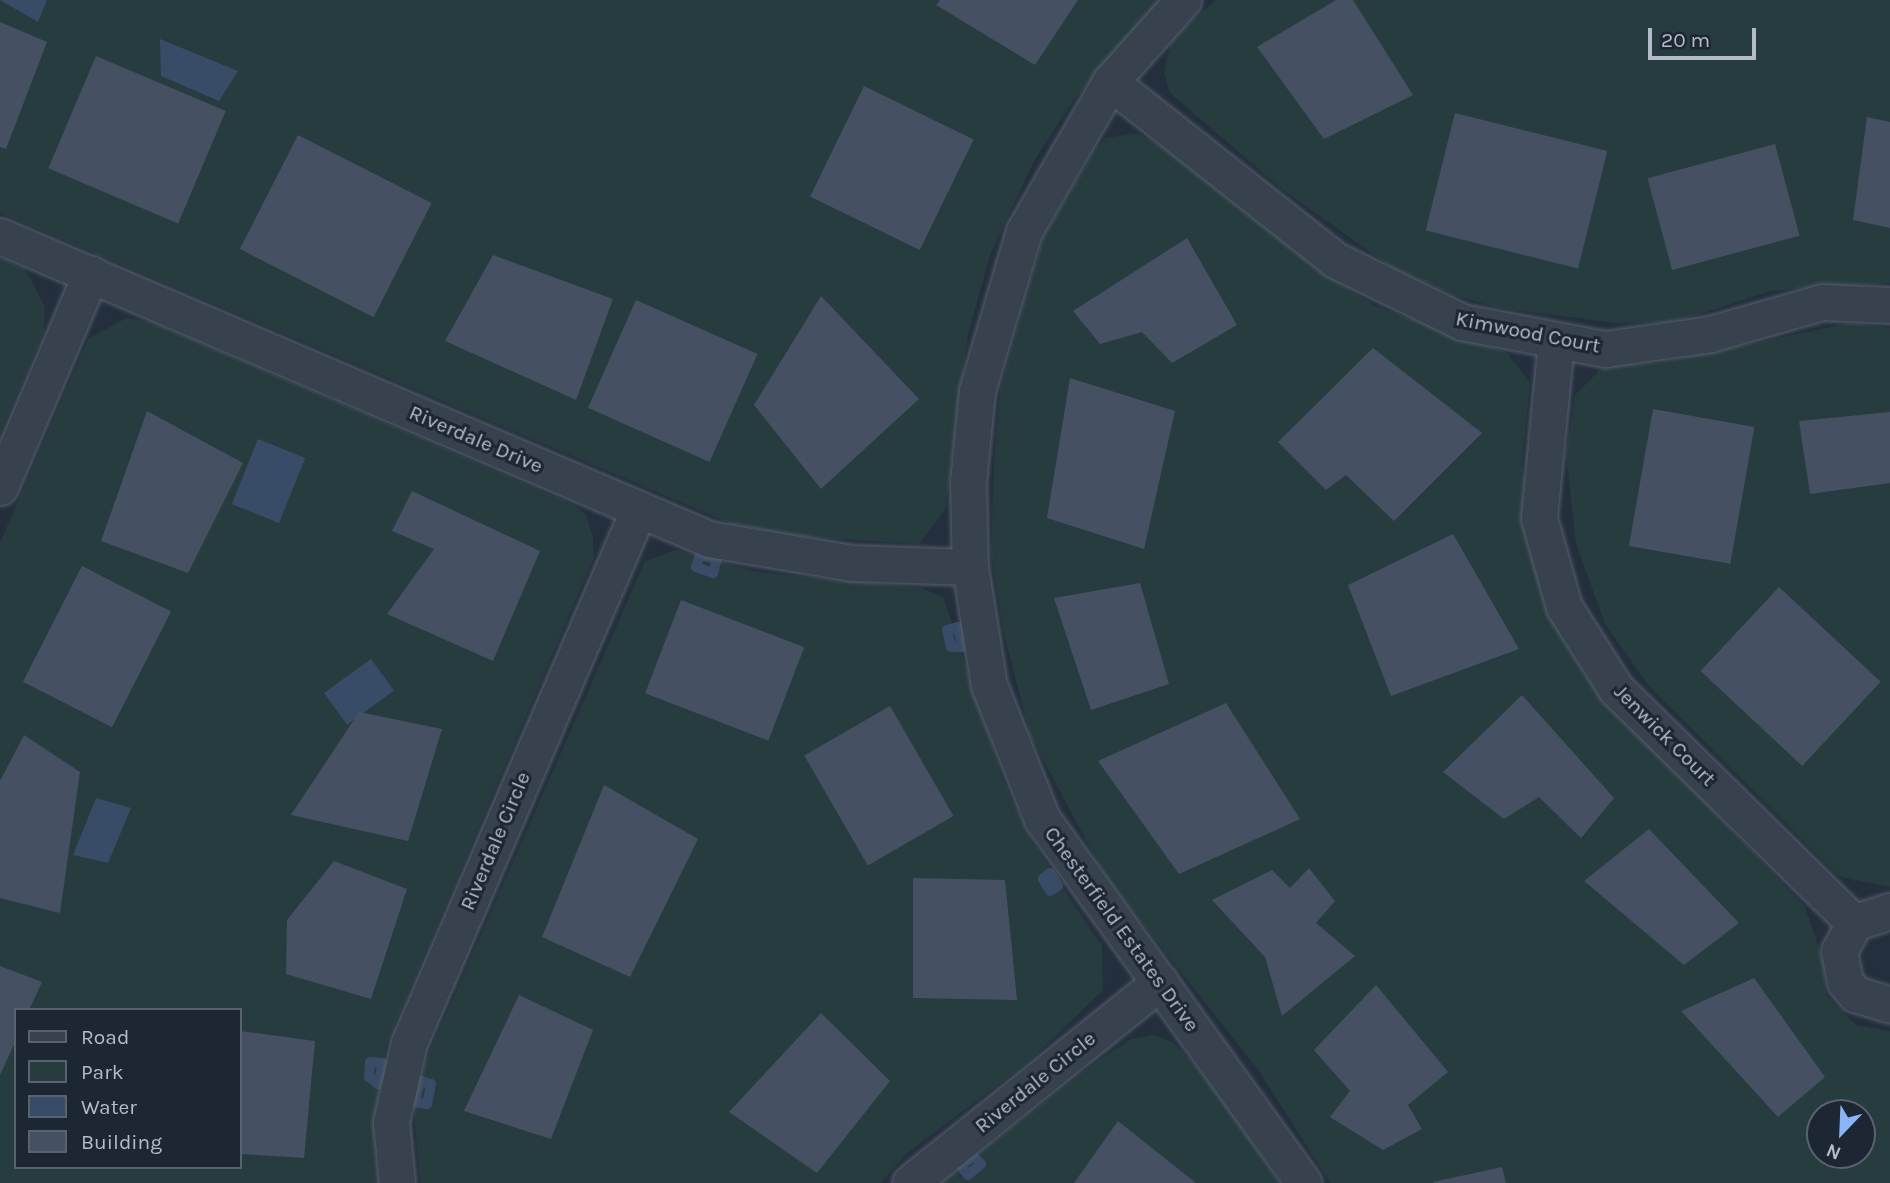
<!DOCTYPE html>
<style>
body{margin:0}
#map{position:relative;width:1890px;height:1183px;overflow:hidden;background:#242f3e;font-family:Karla,sans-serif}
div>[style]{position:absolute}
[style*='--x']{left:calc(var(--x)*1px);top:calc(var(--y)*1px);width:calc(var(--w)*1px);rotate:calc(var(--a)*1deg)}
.green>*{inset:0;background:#263c3f}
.water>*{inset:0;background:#394c67;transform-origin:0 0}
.stream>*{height:10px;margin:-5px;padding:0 5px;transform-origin:5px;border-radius:5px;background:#394c67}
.building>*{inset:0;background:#455162;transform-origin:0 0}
.roads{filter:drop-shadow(0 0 2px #565f6c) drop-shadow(0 0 2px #565f6c)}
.minor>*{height:35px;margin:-17.5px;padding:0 17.5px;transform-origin:17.5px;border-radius:17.5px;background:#38414e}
span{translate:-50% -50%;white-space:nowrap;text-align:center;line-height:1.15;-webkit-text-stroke:6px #1d2633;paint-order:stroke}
.street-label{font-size:21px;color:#b4bcc9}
.legend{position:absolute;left:14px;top:1008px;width:228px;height:161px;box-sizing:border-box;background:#1d2633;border:2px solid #59626f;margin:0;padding:9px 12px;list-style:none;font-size:21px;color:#b4bcc9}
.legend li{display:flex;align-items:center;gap:14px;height:35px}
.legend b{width:35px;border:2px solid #59626f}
.north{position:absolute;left:1806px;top:1099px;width:70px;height:70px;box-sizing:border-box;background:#1d2633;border:2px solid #59626f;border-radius:50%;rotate:203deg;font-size:19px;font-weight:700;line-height:28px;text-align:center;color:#b4bcc9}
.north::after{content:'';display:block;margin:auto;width:24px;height:32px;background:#8ab4f8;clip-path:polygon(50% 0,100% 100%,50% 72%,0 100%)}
.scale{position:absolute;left:1648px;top:28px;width:108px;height:32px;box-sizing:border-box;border:4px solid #b4bcc9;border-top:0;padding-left:9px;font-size:21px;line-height:24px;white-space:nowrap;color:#b4bcc9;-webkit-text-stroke:5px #1d2633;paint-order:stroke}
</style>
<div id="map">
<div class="green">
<div style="clip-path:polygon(0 0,1161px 0,1074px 100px,1035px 159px,990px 255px,968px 335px,945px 510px,919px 544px,794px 536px,732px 524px,0 213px)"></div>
<div style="clip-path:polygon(1216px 0,1890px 0,1890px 283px,1771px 291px,1675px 322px,1616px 323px,1499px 308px,1454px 295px,1393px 268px,1280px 188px,1170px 93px,1164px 72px,1172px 38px)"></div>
<div style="clip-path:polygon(evenodd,1137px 133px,1167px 149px,1331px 278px,1375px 306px,1507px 353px,1530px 383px,1522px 464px,1533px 533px,1564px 642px,1585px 675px,1805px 907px,1823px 959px,1826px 995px,1856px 1025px,1890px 1031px,1890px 1183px,1330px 1183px,1259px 1071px,1105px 876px,1030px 735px,1003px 630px,991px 553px,994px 461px,1000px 390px,1044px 235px,1098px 146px,1106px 138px,1137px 133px,1820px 1113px,1862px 1113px,1862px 1155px,1820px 1155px,1820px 1113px)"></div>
<div style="clip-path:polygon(0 258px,25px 269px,45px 307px,44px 332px,0 434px)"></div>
<div style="clip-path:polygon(evenodd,126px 318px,152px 322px,572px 504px,585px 513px,593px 537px,594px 557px,386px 1045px,374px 1138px,379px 1183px,0 1183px,0 543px,88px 339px,126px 318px,16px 1010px,240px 1010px,240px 1167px,16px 1167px,16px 1010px)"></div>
<div style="clip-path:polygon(1850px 323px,1890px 328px,1890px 887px,1838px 876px,1648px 685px,1605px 624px,1576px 544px,1566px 455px,1575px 395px,1606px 364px,1659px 363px)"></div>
<div style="clip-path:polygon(676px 550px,757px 572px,921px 588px,943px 597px,1004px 782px,1033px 843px,1102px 946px,1103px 990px,1031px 1060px,905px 1155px,881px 1183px,420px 1183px,414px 1110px,426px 1060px,645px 561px)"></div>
<div style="clip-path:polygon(1153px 1035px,1173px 1042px,1216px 1088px,1279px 1183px,941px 1183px,1096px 1062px,1131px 1039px)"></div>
</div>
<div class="water">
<div style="clip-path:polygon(0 0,47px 0,38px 22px)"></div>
<div style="clip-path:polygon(160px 39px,238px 71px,219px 101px,161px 76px)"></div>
<div style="left:258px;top:439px;width:51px;height:70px;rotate:22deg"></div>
<div style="left:371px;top:659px;width:39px;height:58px;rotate:54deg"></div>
<div style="clip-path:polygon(96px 798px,131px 808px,108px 863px,73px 855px)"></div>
</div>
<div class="stream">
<div style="--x:700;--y:555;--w:17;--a:13"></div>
<div style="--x:717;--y:559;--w:15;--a:106"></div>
<div style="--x:713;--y:573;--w:18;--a:-161"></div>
<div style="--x:696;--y:567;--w:13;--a:-72"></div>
<div style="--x:958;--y:627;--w:20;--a:79"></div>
<div style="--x:962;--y:647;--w:11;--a:180"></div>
<div style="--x:951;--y:647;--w:17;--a:-103"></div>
<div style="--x:947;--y:630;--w:11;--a:-15"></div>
<div style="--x:1050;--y:873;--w:15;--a:58"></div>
<div style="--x:1058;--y:886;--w:9;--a:148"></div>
<div style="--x:1050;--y:891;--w:14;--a:-120"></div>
<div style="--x:1043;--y:879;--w:9;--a:-41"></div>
<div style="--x:370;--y:1062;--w:13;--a:4"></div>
<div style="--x:383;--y:1063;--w:22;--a:103"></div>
<div style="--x:378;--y:1084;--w:11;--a:-142"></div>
<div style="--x:369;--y:1077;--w:15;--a:-86"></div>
<div style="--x:420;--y:1081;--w:11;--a:15"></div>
<div style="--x:431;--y:1084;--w:20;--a:101"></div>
<div style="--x:427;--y:1104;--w:12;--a:-171"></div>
<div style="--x:415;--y:1102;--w:22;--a:-77"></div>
<div style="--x:973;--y:1156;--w:11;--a:45"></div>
<div style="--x:981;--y:1164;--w:17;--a:140"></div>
<div style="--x:968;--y:1175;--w:11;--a:-128"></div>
<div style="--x:961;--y:1166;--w:16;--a:-40"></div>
</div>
<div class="building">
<div style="clip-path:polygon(940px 0,1078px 0,1035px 65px,936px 5px)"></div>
<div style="clip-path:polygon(1336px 0,1353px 0,1413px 95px,1324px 139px,1257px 47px)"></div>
<div style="clip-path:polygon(0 22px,47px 42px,6px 149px,0 147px)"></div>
<div style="left:96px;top:56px;width:141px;height:122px;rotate:23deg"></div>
<div style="left:864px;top:86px;width:122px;height:123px;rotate:26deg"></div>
<div style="left:1455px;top:113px;width:157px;height:121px;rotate:14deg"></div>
<div style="clip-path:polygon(1867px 117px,1890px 122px,1890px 228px,1853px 220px)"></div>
<div style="left:298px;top:135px;width:150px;height:128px;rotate:27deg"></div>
<div style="left:1775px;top:144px;width:95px;height:132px;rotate:75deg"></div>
<div style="clip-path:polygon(1187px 238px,1237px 325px,1172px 363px,1142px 332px,1100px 344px,1073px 311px)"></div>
<div style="clip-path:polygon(493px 255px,613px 299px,576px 400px,445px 341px)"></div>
<div style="clip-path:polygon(821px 296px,919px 399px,821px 489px,754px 405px)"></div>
<div style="left:636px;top:300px;width:133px;height:118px;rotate:24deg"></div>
<div style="clip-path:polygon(1373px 348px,1482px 433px,1394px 521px,1346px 475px,1326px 490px,1278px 442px)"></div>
<div style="clip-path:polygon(1070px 378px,1175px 411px,1144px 549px,1047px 518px)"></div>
<div style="left:1653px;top:409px;width:103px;height:139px;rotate:10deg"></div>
<div style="clip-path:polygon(147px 411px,243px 463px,188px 573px,101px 541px)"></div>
<div style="clip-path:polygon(1890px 412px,1890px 483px,1810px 494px,1799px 421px)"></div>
<div style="clip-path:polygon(412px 491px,540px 551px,493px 661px,387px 614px,434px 549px,392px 531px)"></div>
<div style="clip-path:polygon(1453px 534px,1519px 649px,1391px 696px,1348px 585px)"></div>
<div style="left:82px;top:566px;width:100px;height:130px;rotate:27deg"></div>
<div style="clip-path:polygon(1140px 583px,1169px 684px,1091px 710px,1054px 598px)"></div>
<div style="left:1779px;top:587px;width:139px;height:115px;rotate:43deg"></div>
<div style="left:681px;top:600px;width:132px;height:100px;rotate:21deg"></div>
<div style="clip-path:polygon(1522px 695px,1614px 798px,1581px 838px,1539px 797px,1504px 819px,1443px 772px)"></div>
<div style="clip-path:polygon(1226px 703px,1300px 819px,1179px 874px,1098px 761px)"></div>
<div style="left:890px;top:706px;width:127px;height:99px;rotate:60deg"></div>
<div style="clip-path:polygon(359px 712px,442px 729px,408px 841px,291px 815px)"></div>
<div style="clip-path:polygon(24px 735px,80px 772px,60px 913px,0 898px,0 781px)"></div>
<div style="clip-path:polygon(604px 785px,698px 839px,630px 977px,542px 937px)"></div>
<div style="clip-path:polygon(1649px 829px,1739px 923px,1684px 965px,1584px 881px)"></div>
<div style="clip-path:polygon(334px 861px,407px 889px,371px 999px,286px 974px,287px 920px)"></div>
<div style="clip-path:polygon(1309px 868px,1335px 901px,1316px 923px,1355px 956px,1282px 1016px,1265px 957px,1212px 900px,1272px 870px,1290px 888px)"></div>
<div style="clip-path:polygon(913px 878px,1005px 880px,1017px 1000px,913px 998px)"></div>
<div style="clip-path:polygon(0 966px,42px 982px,29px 1010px,16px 1010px,16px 1040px,0 1075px)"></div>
<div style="clip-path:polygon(1754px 978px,1825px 1077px,1778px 1117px,1681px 1011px)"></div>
<div style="clip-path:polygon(1376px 985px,1448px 1072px,1408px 1105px,1422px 1129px,1383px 1150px,1330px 1117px,1350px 1091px,1314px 1050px)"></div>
<div style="clip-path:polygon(519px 995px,593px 1030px,551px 1139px,464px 1111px)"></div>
<div style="clip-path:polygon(821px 1013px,890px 1081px,817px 1173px,729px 1112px)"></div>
<div style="clip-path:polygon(240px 1031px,315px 1041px,304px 1158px,242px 1154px)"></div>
<div style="clip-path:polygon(1118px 1121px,1196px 1183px,1074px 1183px)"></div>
<div style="clip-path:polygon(1502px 1167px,1506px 1183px,1433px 1183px,1433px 1182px)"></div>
</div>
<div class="roads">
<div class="minor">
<div style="--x:1183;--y:0;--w:110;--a:131.7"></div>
<div style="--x:1110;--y:82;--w:172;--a:120"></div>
<div style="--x:1024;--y:231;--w:167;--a:106.4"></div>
<div style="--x:977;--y:391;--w:91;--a:95.6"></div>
<div style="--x:968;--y:482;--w:85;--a:88.7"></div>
<div style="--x:970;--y:567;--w:120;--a:80.9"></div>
<div style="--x:989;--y:685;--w:144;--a:68.4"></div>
<div style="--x:1042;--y:819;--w:448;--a:54.3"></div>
<div style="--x:1110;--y:82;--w:287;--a:38.3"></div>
<div style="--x:1335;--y:260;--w:141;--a:26"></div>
<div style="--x:1462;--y:322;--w:146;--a:10.7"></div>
<div style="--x:1605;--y:349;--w:106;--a:-8.1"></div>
<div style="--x:1710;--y:334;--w:116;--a:-15.9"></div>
<div style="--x:1822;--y:302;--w:68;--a:2.5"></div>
<div style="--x:0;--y:236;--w:771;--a:23.14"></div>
<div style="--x:709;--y:539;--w:145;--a:9.5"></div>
<div style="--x:852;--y:563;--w:118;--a:1.9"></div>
<div style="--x:1556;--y:341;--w:178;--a:95.5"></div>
<div style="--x:1539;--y:518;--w:92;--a:74.3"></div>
<div style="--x:1564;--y:607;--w:97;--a:57.6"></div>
<div style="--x:1616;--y:689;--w:334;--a:44.5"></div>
<div style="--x:0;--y:487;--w:232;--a:-66.9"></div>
<div style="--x:1890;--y:911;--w:38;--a:162"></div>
<div style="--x:1854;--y:923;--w:32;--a:118"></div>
<div style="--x:1839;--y:951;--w:32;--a:79"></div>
<div style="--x:1845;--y:982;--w:16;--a:50"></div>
<div style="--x:1855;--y:994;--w:37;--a:17"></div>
<div style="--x:397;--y:1183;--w:61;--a:-95.6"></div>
<div style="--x:391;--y:1122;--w:81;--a:-77.2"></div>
<div style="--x:409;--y:1043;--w:581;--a:-66.7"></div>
<div style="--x:910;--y:1183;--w:321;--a:-38.8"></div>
</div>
</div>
<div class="street-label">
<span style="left:1528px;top:332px;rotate:11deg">Kimwood Court</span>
<span style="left:476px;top:439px;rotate:23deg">Riverdale Drive</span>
<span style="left:1665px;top:735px;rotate:45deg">Jenwick Court</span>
<span style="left:495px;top:841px;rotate:-67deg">Riverdale Circle</span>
<span style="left:1122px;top:929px;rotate:54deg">Chesterfield Estates Drive</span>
<span style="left:1035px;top:1082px;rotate:-39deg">Riverdale Circle</span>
</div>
<ul class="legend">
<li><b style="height:9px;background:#38414e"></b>Road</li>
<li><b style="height:19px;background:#263c3f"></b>Park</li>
<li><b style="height:19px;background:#394c67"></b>Water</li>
<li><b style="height:19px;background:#455162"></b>Building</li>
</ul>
<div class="north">N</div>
<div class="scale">20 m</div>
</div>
